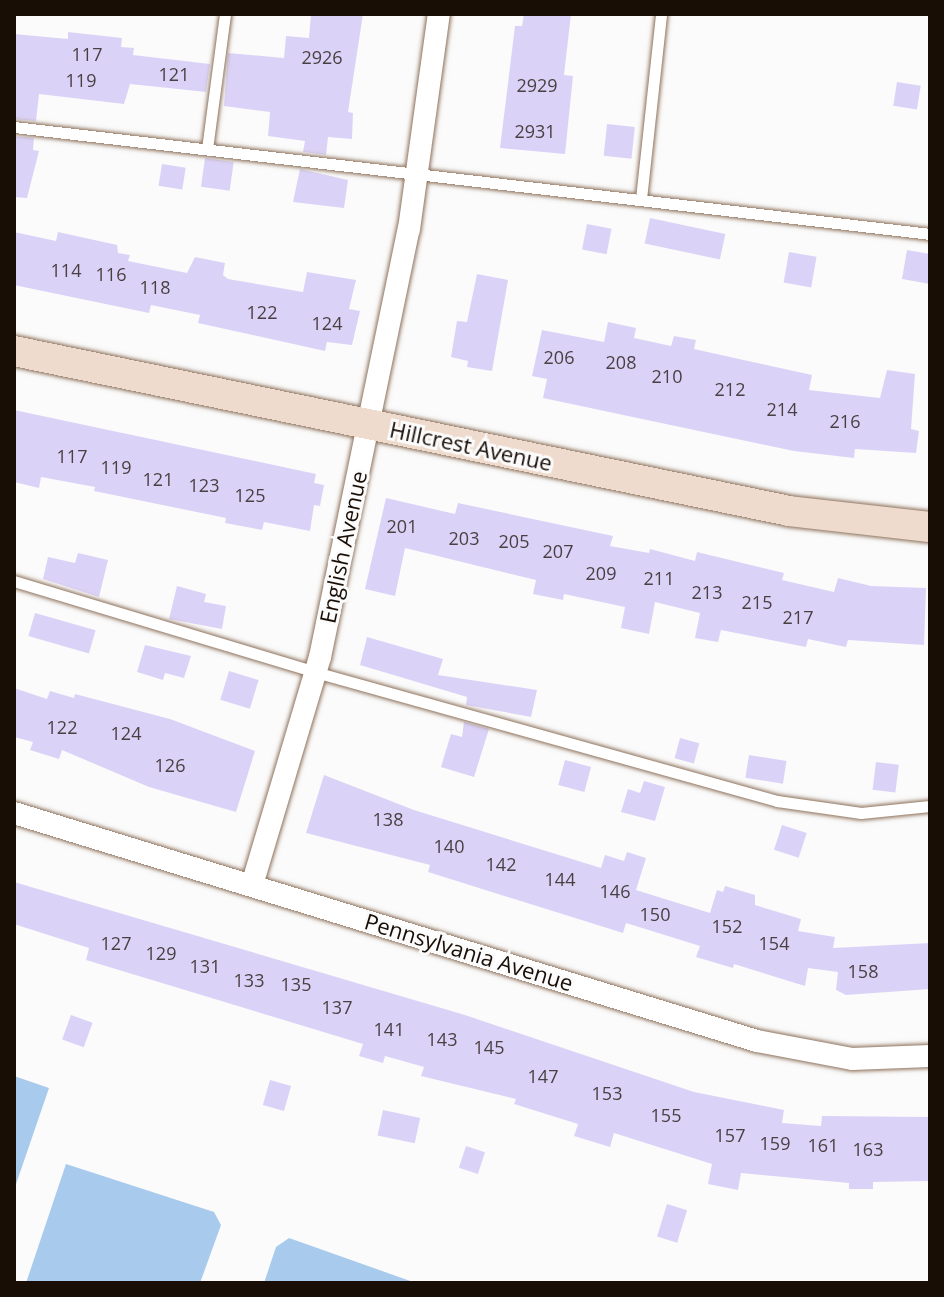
<!DOCTYPE html>
<style>
body{margin:0}
#map{position:relative;width:944px;height:1297px;overflow:hidden;background:#fbfbfb;font-family:"Open Sans",sans-serif}
div>[style]{position:absolute}
[style*='--x']{left:calc(var(--x)*1px);top:calc(var(--y)*1px);width:calc(var(--w)*1px);rotate:calc(var(--a)*1deg)}
.water>*{inset:0;background:#a8caec}
.building>*{inset:0;background:#dbd3f7;transform-origin:0 0}
.roads{filter:drop-shadow(0 0 2px #8e725c) drop-shadow(0 0 2px #8e725c)}
.service>*{height:11px;margin:-5.5px;padding:0 5.5px;transform-origin:5.5px;border-radius:5.5px;background:#fff}
.minor>*{height:22px;margin:-11px;padding:0 11px;transform-origin:11px;border-radius:11px;background:#fff}
.secondary>*{height:30px;margin:-15px;padding:0 15px;transform-origin:15px;border-radius:15px;background:#eedbcd}
span{translate:-50% -50%;white-space:nowrap;text-align:center;line-height:1.15;-webkit-text-stroke:6px #fbfbfb;paint-order:stroke}
.number-label{font-size:18px;color:#4a3f42}
.number-label span{-webkit-text-stroke-width:0}
.street-label{font-size:22px;color:#190e06}
.frame{position:absolute;inset:0;border:16px solid #190e06;pointer-events:none}
</style>
<div id="map">
<div class="water">
<div style="clip-path:polygon(14px 1076px,49px 1088px,14px 1190px)"></div>
<div style="clip-path:polygon(66px 1164px,214px 1212px,221px 1225px,200px 1283px,26px 1283px)"></div>
<div style="clip-path:polygon(289px 1238px,416px 1283px,264px 1283px,276px 1247px)"></div>
</div>
<div class="building">
<div style="clip-path:polygon(311px 14px,363px 14px,348px 112px,353px 113px,352px 139px,328px 137px,326px 155px,303px 152px,305px 141px,268px 136px,270px 112px,224px 106px,228px 53px,284px 58px,286px 36px,309px 38px)"></div>
<div style="clip-path:polygon(524px 14px,571px 14px,564px 75px,573px 76px,565px 154px,500px 148px,515px 26px,522px 26px)"></div>
<div style="clip-path:polygon(68px 32px,122px 38px,121px 47px,134px 48px,133px 55px,210px 64px,206px 92px,130px 84px,124px 104px,39px 94px,36px 121px,14px 119px,14px 34px,68px 39px)"></div>
<div style="left:897px;top:82px;width:24px;height:24px;rotate:9deg"></div>
<div style="left:607px;top:124px;width:28px;height:32px;rotate:6deg"></div>
<div style="clip-path:polygon(14px 136px,34px 138px,33px 150px,39px 151px,27px 198px,14px 197px)"></div>
<div style="left:205px;top:158px;width:29px;height:29px;rotate:8deg"></div>
<div style="left:162px;top:164px;width:24px;height:22px;rotate:9deg"></div>
<div style="clip-path:polygon(300px 169px,348px 180px,344px 208px,293px 202px)"></div>
<div style="left:650px;top:218px;width:77px;height:26px;rotate:12deg"></div>
<div style="left:587px;top:224px;width:25px;height:26px;rotate:11deg"></div>
<div style="clip-path:polygon(14px 232px,56px 241px,58px 232px,117px 245px,118px 253px,130px 255px,128px 261px,187px 273px,195px 257px,225px 263px,223px 275px,228px 279px,303px 292px,307px 272px,356px 280px,349px 309px,360px 311px,352px 345px,327px 342px,325px 351px,198px 323px,200px 315px,151px 305px,149px 313px,14px 285px)"></div>
<div style="clip-path:polygon(907px 250px,930px 254px,930px 284px,902px 279px)"></div>
<div style="left:789px;top:252px;width:28px;height:31px;rotate:10deg"></div>
<div style="clip-path:polygon(477px 274px,508px 280px,492px 371px,467px 367px,468px 361px,451px 357px,457px 321px,467px 322px)"></div>
<div style="clip-path:polygon(608px 322px,636px 328px,634px 338px,671px 346px,674px 336px,696px 340px,694px 349px,812px 375px,809px 390px,880px 398px,887px 370px,915px 374px,911px 429px,919px 431px,916px 453px,855px 449px,854px 458px,794px 451px,543px 398px,547px 379px,532px 376px,542px 330px,604px 342px)"></div>
<div style="clip-path:polygon(14px 410px,316px 474px,314px 483px,324px 485px,320px 506px,314px 505px,310px 531px,264px 522px,262px 530px,225px 523px,226px 518px,94px 491px,95px 487px,41px 477px,39px 488px,14px 482px)"></div>
<div style="clip-path:polygon(386px 498px,455px 514px,458px 503px,613px 536px,610px 546px,649px 553px,650px 549px,695px 561px,697px 552px,784px 573px,782px 580px,834px 592px,838px 578px,871px 586px,926px 588px,924px 645px,848px 640px,846px 647px,808px 639px,806px 647px,721px 630px,718px 642px,695px 638px,700px 613px,655px 602px,649px 634px,621px 628px,625px 607px,564px 594px,563px 600px,533px 594px,536px 580px,405px 548px,395px 596px,365px 589px)"></div>
<div style="clip-path:polygon(78px 553px,108px 560px,99px 597px,43px 579px,48px 557px,75px 563px)"></div>
<div style="clip-path:polygon(177px 586px,206px 594px,204px 602px,226px 606px,222px 629px,169px 619px)"></div>
<div style="left:35px;top:613px;width:63px;height:24px;rotate:16deg"></div>
<div style="clip-path:polygon(367px 637px,443px 659px,438px 675px,537px 690px,531px 717px,466px 705px,467px 697px,360px 665px)"></div>
<div style="clip-path:polygon(145px 645px,191px 656px,184px 678px,165px 673px,163px 680px,137px 672px)"></div>
<div style="left:229px;top:671px;width:31px;height:30px;rotate:17deg"></div>
<div style="clip-path:polygon(14px 688px,47px 699px,50px 691px,74px 698px,75px 694px,170px 719px,255px 751px,236px 812px,149px 787px,62px 750px,59px 759px,30px 750px,33px 742px,14px 737px)"></div>
<div style="clip-path:polygon(464px 722px,489px 729px,474px 777px,441px 767px,451px 734px,462px 737px)"></div>
<div style="left:680px;top:738px;width:20px;height:21px;rotate:15deg"></div>
<div style="left:749px;top:755px;width:38px;height:23px;rotate:9deg"></div>
<div style="left:565px;top:760px;width:27px;height:26px;rotate:15deg"></div>
<div style="left:876px;top:762px;width:23px;height:28px;rotate:7deg"></div>
<div style="clip-path:polygon(324px 775px,414px 810px,601px 868px,605px 855px,624px 861px,627px 852px,646px 858px,636px 890px,710px 913px,717px 890px,723px 892px,725px 886px,755px 895px,755px 905px,801px 919px,798px 931px,835px 937px,833px 948px,930px 943px,930px 989px,846px 995px,836px 990px,838px 972px,808px 968px,805px 986px,734px 964px,733px 968px,696px 957px,700px 946px,626px 923px,623px 933px,428px 872px,430px 865px,306px 833px)"></div>
<div style="clip-path:polygon(644px 781px,665px 787px,655px 821px,621px 812px,628px 789px,640px 793px)"></div>
<div style="left:782px;top:825px;width:26px;height:26px;rotate:18deg"></div>
<div style="clip-path:polygon(14px 882px,465px 1015px,694px 1092px,784px 1110px,782px 1123px,821px 1126px,822px 1116px,930px 1117px,930px 1181px,873px 1182px,873px 1189px,849px 1189px,849px 1183px,741px 1173px,738px 1190px,708px 1184px,712px 1164px,614px 1133px,610px 1147px,574px 1136px,578px 1124px,514px 1104px,516px 1099px,421px 1076px,424px 1067px,385px 1056px,383px 1063px,359px 1056px,363px 1044px,86px 960px,89px 948px,14px 924px)"></div>
<div style="left:71px;top:1015px;width:23px;height:26px;rotate:20deg"></div>
<div style="left:270px;top:1080px;width:22px;height:26px;rotate:16deg"></div>
<div style="left:383px;top:1110px;width:38px;height:26px;rotate:12deg"></div>
<div style="left:466px;top:1146px;width:20px;height:23px;rotate:18deg"></div>
<div style="left:667px;top:1204px;width:21px;height:34px;rotate:17deg"></div>
</div>
<div class="roads">
<div class="service">
<div style="--x:14;--y:127;--w:922;--a:6.66"></div>
<div style="--x:207;--y:149;--w:136;--a:-82.4"></div>
<div style="--x:641;--y:199;--w:186;--a:-83.8"></div>
<div style="--x:14;--y:581;--w:314;--a:16.8"></div>
<div style="--x:315;--y:672;--w:480;--a:15.6"></div>
<div style="--x:777;--y:801;--w:85;--a:8.1"></div>
<div style="--x:861;--y:813;--w:69;--a:-5.8"></div>
</div>
<div class="minor">
<div style="--x:14;--y:813;--w:777;--a:17.06"></div>
<div style="--x:757;--y:1041;--w:97;--a:10.7"></div>
<div style="--x:852;--y:1059;--w:78;--a:-2.2"></div>
<div style="--x:252;--y:885;--w:238;--a:-73.4"></div>
<div style="--x:320;--y:657;--w:437;--a:-78.3"></div>
<div style="--x:409;--y:229;--w:217;--a:-82.1"></div>
</div>
<div class="secondary">
<div style="--x:14;--y:351;--w:791;--a:11.66"></div>
<div style="--x:789;--y:511;--w:142;--a:6.5"></div>
</div>
</div>
<div class="number-label">
<span style="left:87px;top:54px">117</span>
<span style="left:322px;top:57px">2926</span>
<span style="left:174px;top:74px">121</span>
<span style="left:81px;top:80px">119</span>
<span style="left:537px;top:85px">2929</span>
<span style="left:535px;top:131px">2931</span>
<span style="left:66px;top:270px">114</span>
<span style="left:111px;top:274px">116</span>
<span style="left:155px;top:287px">118</span>
<span style="left:262px;top:312px">122</span>
<span style="left:327px;top:323px">124</span>
<span style="left:559px;top:357px">206</span>
<span style="left:621px;top:362px">208</span>
<span style="left:667px;top:376px">210</span>
<span style="left:730px;top:389px">212</span>
<span style="left:782px;top:409px">214</span>
<span style="left:845px;top:421px">216</span>
<span style="left:72px;top:456px">117</span>
<span style="left:116px;top:467px">119</span>
<span style="left:158px;top:479px">121</span>
<span style="left:204px;top:485px">123</span>
<span style="left:250px;top:495px">125</span>
<span style="left:402px;top:526px">201</span>
<span style="left:464px;top:538px">203</span>
<span style="left:514px;top:541px">205</span>
<span style="left:558px;top:551px">207</span>
<span style="left:601px;top:573px">209</span>
<span style="left:659px;top:578px">211</span>
<span style="left:707px;top:592px">213</span>
<span style="left:757px;top:602px">215</span>
<span style="left:798px;top:617px">217</span>
<span style="left:62px;top:727px">122</span>
<span style="left:126px;top:733px">124</span>
<span style="left:170px;top:765px">126</span>
<span style="left:388px;top:819px">138</span>
<span style="left:449px;top:846px">140</span>
<span style="left:501px;top:864px">142</span>
<span style="left:560px;top:879px">144</span>
<span style="left:615px;top:891px">146</span>
<span style="left:655px;top:914px">150</span>
<span style="left:727px;top:926px">152</span>
<span style="left:116px;top:943px">127</span>
<span style="left:774px;top:943px">154</span>
<span style="left:161px;top:953px">129</span>
<span style="left:205px;top:966px">131</span>
<span style="left:863px;top:971px">158</span>
<span style="left:249px;top:980px">133</span>
<span style="left:296px;top:984px">135</span>
<span style="left:337px;top:1007px">137</span>
<span style="left:389px;top:1029px">141</span>
<span style="left:442px;top:1039px">143</span>
<span style="left:489px;top:1047px">145</span>
<span style="left:543px;top:1076px">147</span>
<span style="left:607px;top:1093px">153</span>
<span style="left:666px;top:1115px">155</span>
<span style="left:730px;top:1135px">157</span>
<span style="left:775px;top:1143px">159</span>
<span style="left:823px;top:1145px">161</span>
<span style="left:868px;top:1149px">163</span>
</div>
<div class="street-label">
<span style="left:471px;top:446px;rotate:12deg">Hillcrest Avenue</span>
<span style="left:343px;top:547px;rotate:-78deg">English Avenue</span>
<span style="left:469px;top:952px;rotate:17deg">Pennsylvania Avenue</span>
</div>
<div class="frame"></div>
</div>
